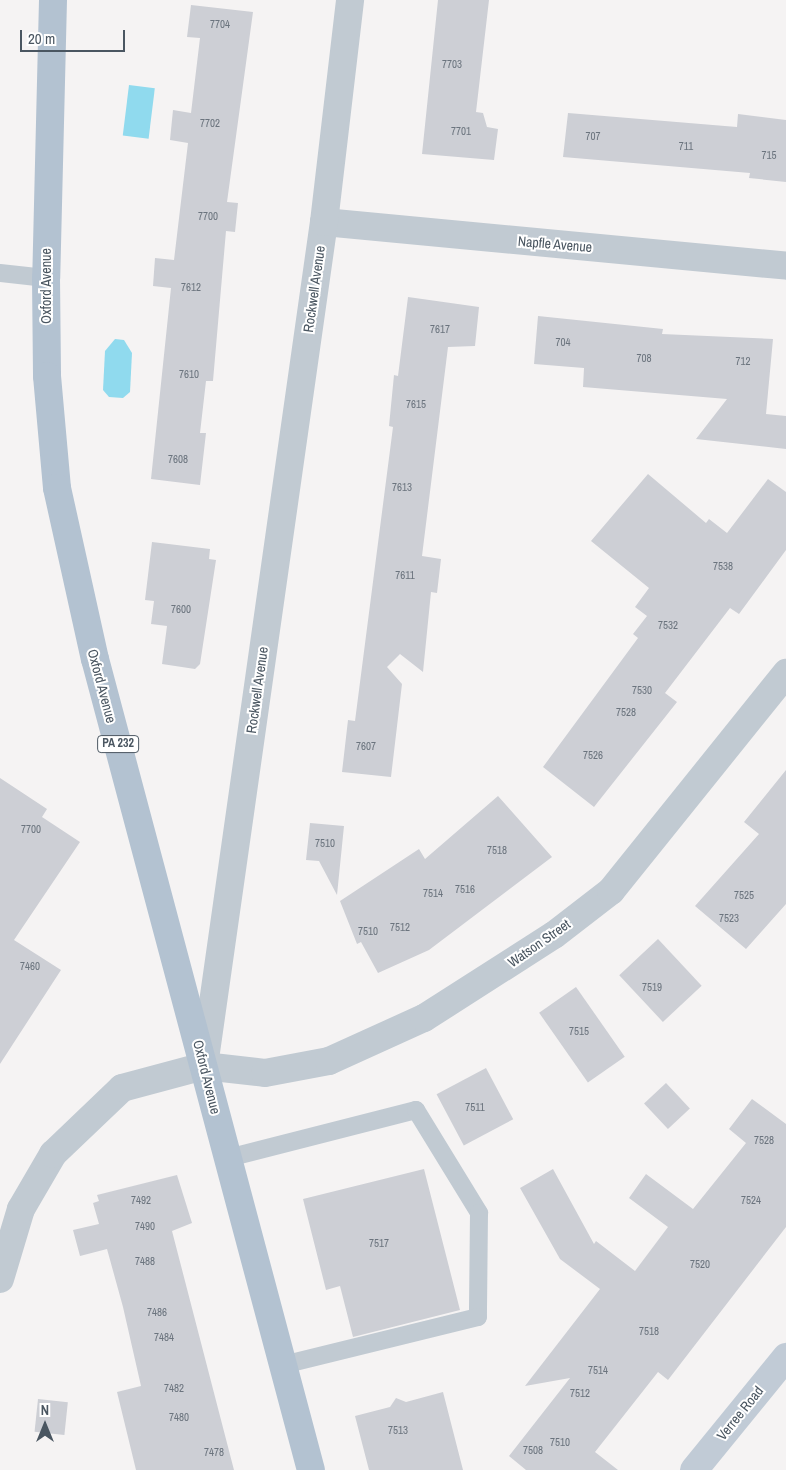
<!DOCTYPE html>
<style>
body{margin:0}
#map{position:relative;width:786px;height:1470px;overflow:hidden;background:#f5f3f3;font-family:"Archivo Narrow",sans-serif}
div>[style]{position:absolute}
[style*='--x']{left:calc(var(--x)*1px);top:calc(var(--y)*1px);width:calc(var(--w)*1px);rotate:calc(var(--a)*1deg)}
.water>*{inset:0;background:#90daee;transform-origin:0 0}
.building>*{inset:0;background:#cdcfd5;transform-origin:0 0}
.lane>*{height:18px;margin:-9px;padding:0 9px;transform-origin:9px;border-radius:9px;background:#c1cad2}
.street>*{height:28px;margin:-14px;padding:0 14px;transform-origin:14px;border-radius:14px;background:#c1cad2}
.secondary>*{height:28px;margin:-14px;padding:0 14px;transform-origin:14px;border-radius:14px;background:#c1cbd6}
.primary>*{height:28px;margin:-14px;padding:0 14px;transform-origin:14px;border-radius:14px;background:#b3c2d1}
span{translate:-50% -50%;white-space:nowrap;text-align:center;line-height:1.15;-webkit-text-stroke:4px #fff;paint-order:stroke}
.number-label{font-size:11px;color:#6b747e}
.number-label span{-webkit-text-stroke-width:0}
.shield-label span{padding:1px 4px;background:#fff;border:1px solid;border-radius:4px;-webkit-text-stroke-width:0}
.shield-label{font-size:12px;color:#4a5661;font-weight:700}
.street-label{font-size:14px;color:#4a5661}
.north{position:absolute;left:20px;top:1400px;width:50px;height:50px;-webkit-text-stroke:4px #fff;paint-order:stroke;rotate:0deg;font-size:14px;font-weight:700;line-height:20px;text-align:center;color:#4a5661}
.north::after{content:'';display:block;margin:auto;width:18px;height:22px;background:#4a5661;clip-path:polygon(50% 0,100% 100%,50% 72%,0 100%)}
.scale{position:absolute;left:20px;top:30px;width:105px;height:22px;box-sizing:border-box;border:2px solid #4a5661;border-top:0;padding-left:6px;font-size:15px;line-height:18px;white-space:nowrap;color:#4a5661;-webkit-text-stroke:4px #fff;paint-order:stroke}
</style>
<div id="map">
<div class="water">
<div style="left:129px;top:85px;width:26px;height:51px;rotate:7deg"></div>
<div style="clip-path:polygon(115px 339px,124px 340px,132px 353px,130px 392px,123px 398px,109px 397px,103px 390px,105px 351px)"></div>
</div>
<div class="building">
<div style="clip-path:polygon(438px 0,489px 0,476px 112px,483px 113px,487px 127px,498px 129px,494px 160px,422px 154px)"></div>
<div style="clip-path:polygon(191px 5px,253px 12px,227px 202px,238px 203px,235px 232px,226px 231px,213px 381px,206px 381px,200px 433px,206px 433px,200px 485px,151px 479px,171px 288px,153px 286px,155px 258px,174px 260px,188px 143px,170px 140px,173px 110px,191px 113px,200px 38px,187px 37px)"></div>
<div style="clip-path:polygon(568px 113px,737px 127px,738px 114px,786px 120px,786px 182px,749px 178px,750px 173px,563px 157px)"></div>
<div style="clip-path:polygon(408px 297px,479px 307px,475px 346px,448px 347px,422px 556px,441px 559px,437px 593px,431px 592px,423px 672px,400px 654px,387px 667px,402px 684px,391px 777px,342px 772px,348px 720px,355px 721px,393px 427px,389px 426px,394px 375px,398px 376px)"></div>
<div style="clip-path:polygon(538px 316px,663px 329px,662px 334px,773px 339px,766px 414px,786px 416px,786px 449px,696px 439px,727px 399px,583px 387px,584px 368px,534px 364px)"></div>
<div style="clip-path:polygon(648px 474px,706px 523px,709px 519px,727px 533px,768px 479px,786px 492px,786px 550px,739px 614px,730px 608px,665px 693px,677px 702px,594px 807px,543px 767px,638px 638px,633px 634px,647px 616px,635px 607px,649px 588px,591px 541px)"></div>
<div style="clip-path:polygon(152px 542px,210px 549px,209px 559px,216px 560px,200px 664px,195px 669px,162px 664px,167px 626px,151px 624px,154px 601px,145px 600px)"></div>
<div style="clip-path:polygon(786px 770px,786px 904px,746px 949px,695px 906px,759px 834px,744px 822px)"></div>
<div style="clip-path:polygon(0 778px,47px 809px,42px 817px,80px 842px,14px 940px,61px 970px,0 1064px)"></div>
<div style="clip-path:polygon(498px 796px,552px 857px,429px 950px,378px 973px,361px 942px,357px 944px,340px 901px,419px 849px,425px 859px)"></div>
<div style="clip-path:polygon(310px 823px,344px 826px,337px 895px,319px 861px,306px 860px)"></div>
<div style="left:658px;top:939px;width:64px;height:53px;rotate:47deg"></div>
<div style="left:576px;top:987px;width:85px;height:45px;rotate:55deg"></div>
<div style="left:486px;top:1068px;width:58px;height:56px;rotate:62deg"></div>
<div style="left:666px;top:1083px;width:35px;height:30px;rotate:47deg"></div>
<div style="clip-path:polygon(752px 1099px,786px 1124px,786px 1227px,668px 1380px,658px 1372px,595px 1452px,618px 1470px,526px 1470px,509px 1456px,570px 1378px,525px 1386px,600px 1289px,560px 1259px,520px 1188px,553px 1169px,594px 1244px,596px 1241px,635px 1271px,668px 1227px,629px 1198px,646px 1174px,693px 1209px,746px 1143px,729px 1129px)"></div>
<div style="clip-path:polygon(424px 1169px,460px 1310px,353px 1337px,340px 1286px,326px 1290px,303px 1199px)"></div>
<div style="clip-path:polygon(177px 1175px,192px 1223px,172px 1231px,234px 1470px,136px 1470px,117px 1392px,141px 1386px,123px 1307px,107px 1249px,80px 1256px,73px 1230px,99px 1224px,93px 1203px,99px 1201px,97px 1195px)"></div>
<div style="clip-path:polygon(443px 1392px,463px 1470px,369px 1470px,355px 1416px,390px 1407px,396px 1398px,406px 1402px)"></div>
<div style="left:38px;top:1399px;width:30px;height:33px;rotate:6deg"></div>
</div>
<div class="lane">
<div style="--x:0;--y:273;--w:46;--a:6.2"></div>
<div style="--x:228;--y:1158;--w:194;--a:-14.3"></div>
<div style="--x:416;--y:1110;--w:121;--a:58.5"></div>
<div style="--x:479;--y:1213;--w:104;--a:90.6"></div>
<div style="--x:478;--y:1317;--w:201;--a:166.2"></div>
</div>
<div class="street">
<div style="--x:324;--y:222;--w:464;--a:5.4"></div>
<div style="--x:204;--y:1066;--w:852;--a:-81.91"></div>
<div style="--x:324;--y:222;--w:224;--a:-83.3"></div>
<div style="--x:0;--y:1279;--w:73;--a:-73.3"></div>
<div style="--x:21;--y:1209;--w:64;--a:-59.8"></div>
<div style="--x:53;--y:1154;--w:95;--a:-43.7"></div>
<div style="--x:122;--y:1088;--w:85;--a:-15"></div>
<div style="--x:204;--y:1066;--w:61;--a:6.5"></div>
<div style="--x:265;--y:1073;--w:65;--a:-10.6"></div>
<div style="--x:329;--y:1061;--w:104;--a:-24.4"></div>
<div style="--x:424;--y:1018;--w:154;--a:-32.6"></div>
<div style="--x:554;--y:935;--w:72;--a:-37.7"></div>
<div style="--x:611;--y:891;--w:280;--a:-51.2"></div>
</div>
<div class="secondary">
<div style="--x:694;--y:1470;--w:146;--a:-50.8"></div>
</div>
<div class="primary">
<div style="--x:53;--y:0;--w:278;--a:91.4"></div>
<div style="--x:46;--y:278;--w:98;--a:89.4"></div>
<div style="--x:47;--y:376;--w:112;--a:84.9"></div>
<div style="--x:57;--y:488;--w:175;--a:77.5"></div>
<div style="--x:95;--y:659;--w:839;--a:75.09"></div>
</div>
<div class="number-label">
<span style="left:220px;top:24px">7704</span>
<span style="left:452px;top:64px">7703</span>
<span style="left:210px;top:123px">7702</span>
<span style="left:461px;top:131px">7701</span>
<span style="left:593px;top:136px">707</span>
<span style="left:686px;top:146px">711</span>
<span style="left:769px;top:155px">715</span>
<span style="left:208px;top:216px">7700</span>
<span style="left:191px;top:287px">7612</span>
<span style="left:440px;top:329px">7617</span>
<span style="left:563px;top:342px">704</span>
<span style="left:644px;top:358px">708</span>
<span style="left:743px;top:361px">712</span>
<span style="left:189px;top:374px">7610</span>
<span style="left:416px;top:404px">7615</span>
<span style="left:178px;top:459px">7608</span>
<span style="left:402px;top:487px">7613</span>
<span style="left:723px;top:566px">7538</span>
<span style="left:405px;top:575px">7611</span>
<span style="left:181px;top:609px">7600</span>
<span style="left:668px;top:625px">7532</span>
<span style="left:642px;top:690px">7530</span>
<span style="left:626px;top:712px">7528</span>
<span style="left:366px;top:746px">7607</span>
<span style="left:593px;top:755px">7526</span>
<span style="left:31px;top:829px">7700</span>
<span style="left:325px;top:843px">7510</span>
<span style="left:497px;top:850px">7518</span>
<span style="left:465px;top:889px">7516</span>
<span style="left:433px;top:893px">7514</span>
<span style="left:744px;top:895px">7525</span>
<span style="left:729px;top:918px">7523</span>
<span style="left:400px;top:927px">7512</span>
<span style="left:368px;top:931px">7510</span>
<span style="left:30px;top:966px">7460</span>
<span style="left:652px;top:987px">7519</span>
<span style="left:579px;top:1031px">7515</span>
<span style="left:475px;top:1107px">7511</span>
<span style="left:764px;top:1140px">7528</span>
<span style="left:141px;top:1200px">7492</span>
<span style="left:751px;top:1200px">7524</span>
<span style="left:145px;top:1226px">7490</span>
<span style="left:379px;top:1243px">7517</span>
<span style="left:145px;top:1261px">7488</span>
<span style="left:700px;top:1264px">7520</span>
<span style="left:157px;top:1312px">7486</span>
<span style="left:649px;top:1331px">7518</span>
<span style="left:164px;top:1337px">7484</span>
<span style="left:598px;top:1370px">7514</span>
<span style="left:174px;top:1388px">7482</span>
<span style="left:580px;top:1393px">7512</span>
<span style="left:179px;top:1417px">7480</span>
<span style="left:398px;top:1430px">7513</span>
<span style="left:560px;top:1442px">7510</span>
<span style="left:533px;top:1450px">7508</span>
<span style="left:214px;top:1452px">7478</span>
</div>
<div class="shield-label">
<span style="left:118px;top:744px">PA 232</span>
</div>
<div class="street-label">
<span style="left:555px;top:244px;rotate:5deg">Napfle Avenue</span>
<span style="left:46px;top:286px;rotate:-90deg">Oxford Avenue</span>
<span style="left:314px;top:289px;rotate:-82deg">Rockwell Avenue</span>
<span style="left:102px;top:686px;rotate:75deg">Oxford Avenue</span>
<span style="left:257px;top:690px;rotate:-82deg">Rockwell Avenue</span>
<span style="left:539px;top:943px;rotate:-35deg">Watson Street</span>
<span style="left:207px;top:1077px;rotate:76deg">Oxford Avenue</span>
<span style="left:740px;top:1413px;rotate:-51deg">Verree Road</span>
</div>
<div class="north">N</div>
<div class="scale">20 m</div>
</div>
